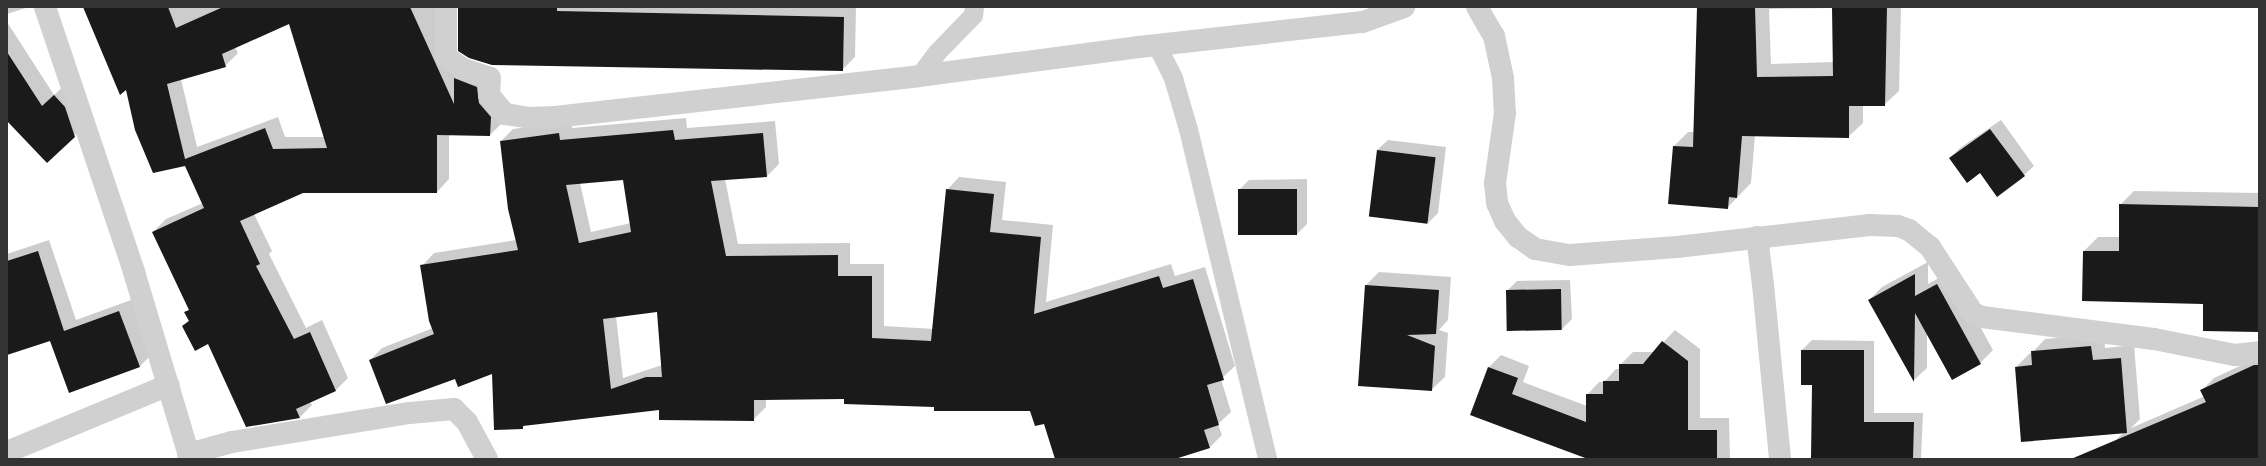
<!DOCTYPE html>
<style>
body{margin:0}
#map{position:relative;width:2266px;height:466px;overflow:hidden;background:#fff;font-family:"Archivo Narrow",sans-serif}
div>[style]{position:absolute}
[style*='--x']{left:calc(var(--x)*1px);top:calc(var(--y)*1px);width:calc(var(--w)*1px);rotate:calc(var(--a)*1deg)}
.shadow>*{inset:0;background:#0003}
.building>*{inset:0;background:#1a1a1a;transform-origin:0 0}
.lane>*{height:19px;margin:-9.5px;padding:0 9.5px;transform-origin:9.5px;border-radius:9.5px;background:#d0d0d0}
.street>*{height:22px;margin:-11px;padding:0 11px;transform-origin:11px;border-radius:11px;background:#d0d0d0}
span{translate:-50% -50%;white-space:nowrap;text-align:center;line-height:1.15;-webkit-text-stroke:4px #fff;paint-order:stroke}
.frame{position:absolute;inset:0;border:8px solid #333;pointer-events:none}
</style>
<div id="map">
<div class="shadow">
<div style="clip-path:polygon(7px 7px,29px 7px,7px 14px)"></div>
<div style="clip-path:polygon(evenodd,84px 7px,446px 7px,447px 50px,469px 67px,503px 122px,490px 135px,449px 134px,449px 179px,437px 192px,303px 192px,254px 214px,272px 251px,269px 254px,306px 328px,322px 320px,348px 378px,336px 390px,310px 401px,312px 405px,300px 417px,209px 343px,183px 326px,190px 319px,186px 313px,189px 309px,153px 232px,166px 219px,203px 203px,186px 164px,126px 88px,84px 7px,290px 22px,324px 137px,285px 137px,278px 117px,197px 147px,181px 79px,225px 66px,238px 53px,235px 47px,290px 22px)"></div>
<div style="clip-path:polygon(458px 7px,856px 7px,855px 57px,842px 70px)"></div>
<div style="clip-path:polygon(evenodd,1698px 7px,1901px 7px,1899px 91px,1884px 105px,1863px 105px,1863px 123px,1848px 137px,1755px 135px,1751px 183px,1727px 208px,1674px 146px,1688px 132px,1695px 132px,1698px 7px,1833px 8px,1834px 62px,1771px 64px,1769px 9px,1833px 8px)"></div>
<div style="clip-path:polygon(7px 22px,54px 95px,66px 84px,86px 124px,47px 162px,7px 120px)"></div>
<div style="clip-path:polygon(evenodd,686px 118px,687px 128px,775px 121px,779px 164px,767px 176px,725px 179px,738px 244px,850px 243px,850px 264px,884px 264px,884px 326px,934px 329px,947px 190px,959px 177px,1006px 182px,1002px 220px,1053px 225px,1046px 302px,1171px 264px,1175px 276px,1205px 267px,1235px 366px,1221px 379px,1231px 412px,1218px 424px,1222px 435px,1209px 448px,1172px 459px,1056px 459px,1045px 422px,1031px 410px,935px 407px,845px 398px,766px 399px,766px 407px,753px 420px,660px 409px,525px 425px,522px 428px,493px 373px,456px 378px,370px 360px,382px 348px,433px 328px,422px 266px,434px 253px,516px 240px,501px 141px,513px 129px,571px 122px,572px 128px,686px 118px,624px 179px,631px 223px,591px 232px,580px 183px,624px 179px,686px 118px,658px 311px,662px 365px,623px 378px,616px 316px,658px 311px)"></div>
<div style="clip-path:polygon(2001px 120px,2034px 166px,2024px 175px,1980px 172px,1950px 158px,1960px 148px)"></div>
<div style="clip-path:polygon(1388px 140px,1446px 147px,1438px 213px,1428px 223px,1377px 150px)"></div>
<div style="clip-path:polygon(1307px 179px,1307px 224px,1297px 234px,1239px 190px,1249px 180px)"></div>
<div style="clip-path:polygon(2134px 191px,2259px 193px,2259px 331px,2204px 303px,2084px 251px,2098px 237px,2120px 237px,2120px 205px)"></div>
<div style="clip-path:polygon(49px 240px,76px 320px,131px 300px,152px 354px,140px 366px,70px 391px,50px 340px,7px 342px,7px 254px)"></div>
<div style="clip-path:polygon(1928px 262px,1928px 284px,1950px 272px,1993px 350px,1980px 363px,1927px 333px,1927px 368px,1914px 380px,1869px 300px,1882px 287px)"></div>
<div style="clip-path:polygon(1379px 272px,1451px 277px,1448px 320px,1439px 330px,1448px 333px,1445px 377px,1431px 390px,1366px 285px)"></div>
<div style="clip-path:polygon(1570px 280px,1572px 319px,1562px 329px,1507px 291px,1517px 281px)"></div>
<div style="clip-path:polygon(1675px 330px,1700px 349px,1700px 418px,1729px 418px,1730px 459px,1588px 459px,1471px 414px,1489px 367px,1501px 355px,1529px 366px,1523px 382px,1587px 406px,1587px 395px,1599px 382px,1604px 382px,1616px 369px,1620px 369px,1620px 365px,1633px 352px,1654px 352px)"></div>
<div style="clip-path:polygon(2104px 334px,2105px 348px,2134px 345px,2140px 419px,2131px 428px,2205px 396px,2202px 390px,2214px 378px,2259px 357px,2259px 458px,2122px 459px,2114px 442px,2124px 432px,2016px 367px,2029px 354px,2032px 353px,2045px 339px)"></div>
<div style="clip-path:polygon(1812px 340px,1874px 341px,1874px 413px,1923px 413px,1921px 459px,1812px 459px,1813px 384px,1802px 350px)"></div>
</div>
<div class="building">
<div style="clip-path:polygon(evenodd,83px 7px,168px 7px,176px 28px,223px 7px,410px 7px,454px 104px,454px 78px,477px 87px,479px 103px,491px 117px,490px 136px,437px 135px,437px 193px,303px 193px,240px 221px,260px 264px,256px 266px,294px 339px,310px 332px,336px 391px,296px 409px,300px 418px,246px 427px,208px 344px,195px 351px,182px 326px,189px 321px,184px 312px,189px 310px,152px 232px,204px 208px,185px 166px,153px 173px,135px 130px,126px 90px,120px 95px,83px 7px,289px 24px,327px 148px,273px 149px,265px 128px,185px 159px,167px 84px,226px 67px,222px 54px,289px 24px)"></div>
<div style="clip-path:polygon(458px 7px,557px 7px,557px 11px,844px 17px,843px 71px,492px 65px,469px 58px,458px 51px)"></div>
<div style="clip-path:polygon(1697px 7px,1755px 7px,1757px 77px,1833px 76px,1832px 7px,1887px 7px,1885px 106px,1849px 106px,1849px 138px,1742px 136px,1737px 198px,1729px 197px,1728px 209px,1668px 204px,1673px 146px,1693px 147px)"></div>
<div style="clip-path:polygon(7px 52px,42px 106px,54px 95px,65px 107px,75px 137px,47px 163px,7px 121px)"></div>
<div style="clip-path:polygon(1990px 129px,2025px 176px,1997px 197px,1980px 173px,1967px 183px,1949px 158px)"></div>
<div style="clip-path:polygon(evenodd,673px 130px,675px 140px,763px 133px,767px 177px,711px 181px,726px 256px,838px 255px,838px 276px,872px 276px,872px 338px,931px 341px,946px 189px,994px 194px,990px 232px,1041px 237px,1034px 314px,1159px 276px,1163px 288px,1193px 279px,1224px 380px,1207px 385px,1219px 425px,1204px 430px,1210px 448px,1175px 459px,1055px 459px,1044px 424px,1035px 426px,1030px 411px,934px 411px,934px 407px,844px 404px,844px 399px,754px 400px,754px 421px,659px 420px,659px 410px,523px 426px,523px 429px,494px 430px,492px 374px,458px 387px,455px 379px,386px 404px,369px 360px,434px 334px,429px 321px,420px 265px,518px 250px,508px 209px,500px 141px,559px 133px,560px 140px,673px 130px,623px 180px,631px 232px,579px 243px,566px 185px,623px 180px,673px 130px,657px 312px,662px 377px,646px 377px,611px 389px,603px 319px,657px 312px)"></div>
<div style="left:1377px;top:150px;width:59px;height:67px;rotate:7deg"></div>
<div style="left:1297px;top:189px;width:46px;height:59px;rotate:90deg"></div>
<div style="clip-path:polygon(2119px 204px,2259px 207px,2259px 332px,2203px 331px,2203px 304px,2082px 301px,2083px 251px,2119px 251px)"></div>
<div style="clip-path:polygon(38px 251px,64px 331px,119px 311px,140px 367px,69px 393px,50px 341px,7px 355px,7px 261px)"></div>
<div style="clip-path:polygon(1915px 274px,1915px 296px,1937px 284px,1981px 364px,1952px 380px,1915px 313px,1914px 382px,1868px 300px)"></div>
<div style="clip-path:polygon(1365px 285px,1439px 290px,1436px 334px,1407px 335px,1435px 346px,1432px 391px,1358px 386px)"></div>
<div style="left:1561px;top:289px;width:41px;height:55px;rotate:89deg"></div>
<div style="clip-path:polygon(1662px 341px,1688px 361px,1688px 430px,1717px 430px,1717px 459px,1588px 459px,1470px 415px,1488px 367px,1518px 378px,1512px 394px,1586px 422px,1586px 394px,1603px 394px,1603px 381px,1619px 381px,1619px 364px,1643px 364px)"></div>
<div style="clip-path:polygon(2091px 346px,2093px 360px,2121px 358px,2127px 433px,2021px 442px,2015px 367px,2032px 365px,2031px 351px)"></div>
<div style="clip-path:polygon(1801px 350px,1864px 350px,1864px 422px,1914px 422px,1913px 459px,1811px 459px,1812px 385px,1801px 385px)"></div>
<div style="clip-path:polygon(2254px 365px,2259px 365px,2259px 459px,2071px 459px,2206px 402px,2200px 390px)"></div>
</div>
<div class="lane">
<div style="--x:1157;--y:46;--w:36;--a:63"></div>
<div style="--x:1173;--y:78;--w:53;--a:73.6"></div>
<div style="--x:1188;--y:129;--w:339;--a:76.5"></div>
<div style="--x:919;--y:76;--w:30;--a:-53"></div>
<div style="--x:937;--y:52;--w:52;--a:-45.8"></div>
<div style="--x:973;--y:15;--w:8;--a:-83"></div>
</div>
<div class="street">
<div style="--x:45;--y:7;--w:280;--a:71.4"></div>
<div style="--x:134;--y:272;--w:195;--a:73.3"></div>
<div style="--x:446;--y:7;--w:50;--a:90"></div>
<div style="--x:446;--y:57;--w:21;--a:35"></div>
<div style="--x:463;--y:69;--w:28;--a:18"></div>
<div style="--x:490;--y:78;--w:17;--a:93"></div>
<div style="--x:489;--y:95;--w:25;--a:50"></div>
<div style="--x:505;--y:114;--w:24;--a:9"></div>
<div style="--x:529;--y:118;--w:26;--a:-2"></div>
<div style="--x:555;--y:117;--w:366;--a:-6.4"></div>
<div style="--x:919;--y:76;--w:222;--a:-7.5"></div>
<div style="--x:1139;--y:47;--w:225;--a:-6.4"></div>
<div style="--x:1363;--y:22;--w:44;--a:-20.1"></div>
<div style="--x:1477;--y:7;--w:34;--a:60"></div>
<div style="--x:1494;--y:36;--w:43;--a:77.9"></div>
<div style="--x:1503;--y:78;--w:35;--a:87"></div>
<div style="--x:1505;--y:113;--w:71;--a:98.1"></div>
<div style="--x:1495;--y:183;--w:20;--a:84"></div>
<div style="--x:1497;--y:203;--w:20;--a:66"></div>
<div style="--x:1505;--y:221;--w:21;--a:51"></div>
<div style="--x:1518;--y:237;--w:21;--a:35"></div>
<div style="--x:1535;--y:249;--w:36;--a:10"></div>
<div style="--x:1570;--y:255;--w:107;--a:-4.3"></div>
<div style="--x:1677;--y:247;--w:194;--a:-6.5"></div>
<div style="--x:1870;--y:225;--w:28;--a:2"></div>
<div style="--x:1898;--y:226;--w:12;--a:20"></div>
<div style="--x:1909;--y:230;--w:27;--a:39"></div>
<div style="--x:1930;--y:247;--w:79;--a:56.9"></div>
<div style="--x:1973;--y:313;--w:10;--a:24"></div>
<div style="--x:1982;--y:317;--w:173;--a:7.3"></div>
<div style="--x:2154;--y:339;--w:83;--a:11.2"></div>
<div style="--x:2235;--y:355;--w:24;--a:-7"></div>
<div style="--x:1757;--y:237;--w:48;--a:82.9"></div>
<div style="--x:1763;--y:285;--w:175;--a:84.4"></div>
<div style="--x:7;--y:452;--w:175;--a:-22.5"></div>
<div style="--x:188;--y:454;--w:46;--a:-15.3"></div>
<div style="--x:232;--y:442;--w:180;--a:-9.3"></div>
<div style="--x:410;--y:413;--w:44;--a:-5.2"></div>
<div style="--x:454;--y:409;--w:18;--a:45"></div>
<div style="--x:467;--y:422;--w:42;--a:61.6"></div>
</div>
<div class="frame"></div>
</div>
